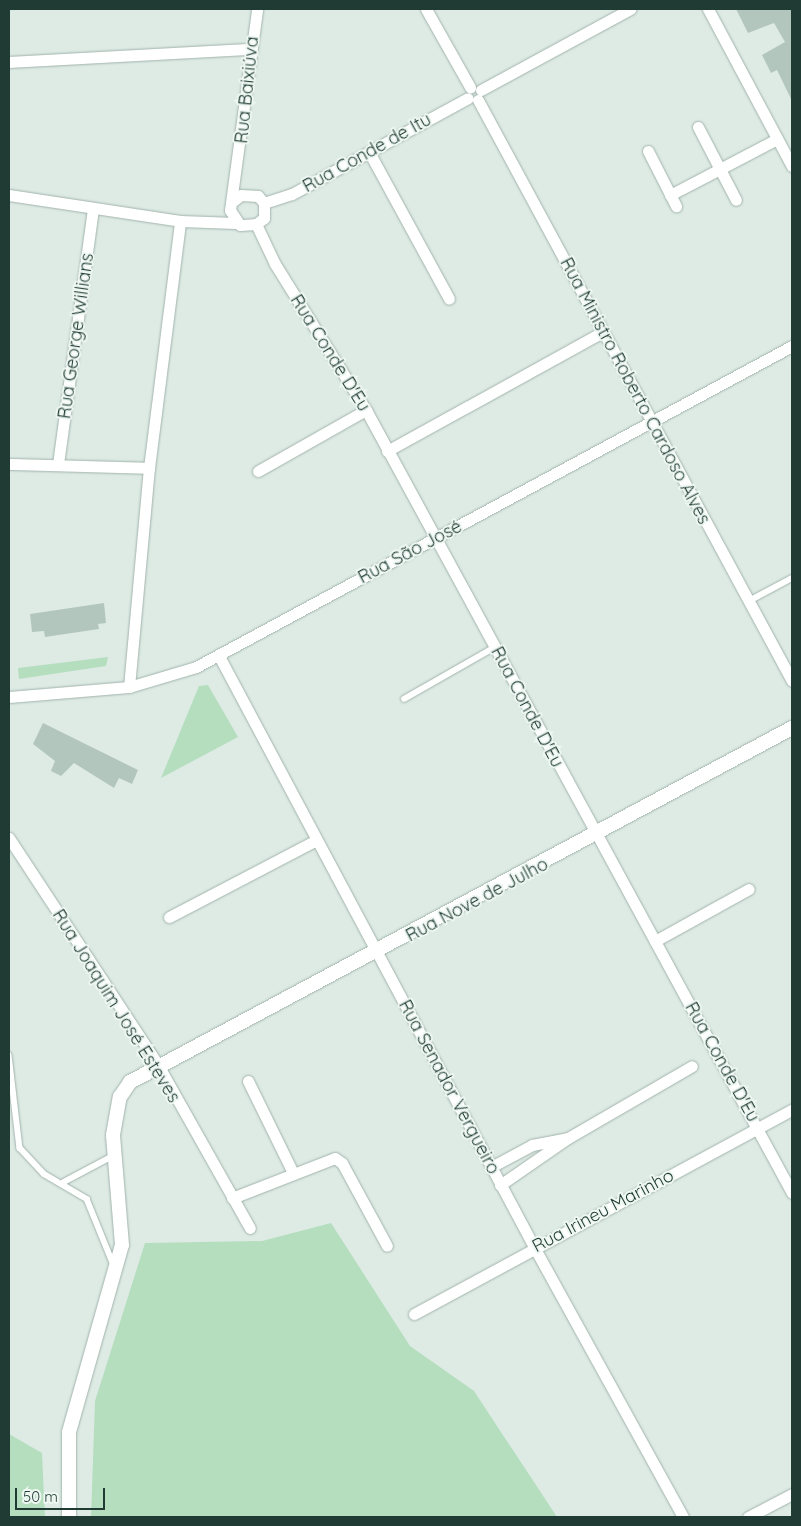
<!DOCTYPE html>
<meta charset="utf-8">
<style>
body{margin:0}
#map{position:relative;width:801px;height:1526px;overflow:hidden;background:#deebe5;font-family:Quicksand,sans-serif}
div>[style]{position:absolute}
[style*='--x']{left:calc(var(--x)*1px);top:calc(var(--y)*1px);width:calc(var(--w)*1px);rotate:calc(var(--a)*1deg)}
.green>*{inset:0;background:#b5debf}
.building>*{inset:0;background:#b3c6be}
.roads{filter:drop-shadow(0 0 1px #a1b3ac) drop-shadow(0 0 1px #a1b3ac)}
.service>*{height:5.5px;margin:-2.75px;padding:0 2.75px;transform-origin:2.75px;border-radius:2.75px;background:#fff}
.minor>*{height:11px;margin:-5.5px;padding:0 5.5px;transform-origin:5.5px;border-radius:5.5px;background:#fff}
.tertiary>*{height:14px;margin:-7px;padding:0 7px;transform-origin:7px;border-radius:7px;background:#fff}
span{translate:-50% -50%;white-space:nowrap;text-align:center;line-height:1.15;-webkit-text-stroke:4px #eff7f3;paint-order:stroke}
.street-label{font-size:18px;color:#1f3b33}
.frame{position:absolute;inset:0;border:10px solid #1f3b33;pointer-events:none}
.scale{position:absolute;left:15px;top:1488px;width:90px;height:22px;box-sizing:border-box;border:2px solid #1f3b33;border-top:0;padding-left:6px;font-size:15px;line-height:18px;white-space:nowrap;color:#1f3b33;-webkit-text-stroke:4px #eff7f3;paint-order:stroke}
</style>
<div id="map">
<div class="green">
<div style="clip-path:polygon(108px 657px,106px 666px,19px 679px,18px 668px)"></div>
<div style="clip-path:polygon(208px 685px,238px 737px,161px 778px,199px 686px)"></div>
<div style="clip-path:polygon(331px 1223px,410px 1346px,474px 1391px,557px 1517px,91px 1517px,95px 1401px,145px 1243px,262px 1241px)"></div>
<div style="clip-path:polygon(9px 1434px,42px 1453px,45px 1517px,9px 1517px)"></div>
</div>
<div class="building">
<div style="clip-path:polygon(736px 9px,792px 9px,792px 101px,777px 70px,771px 73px,762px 55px,785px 42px,774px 23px,748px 33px)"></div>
<div style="clip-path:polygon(104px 603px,106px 623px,98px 624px,99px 629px,45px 637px,44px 631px,32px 632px,30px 614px)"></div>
<div style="clip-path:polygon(43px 723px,138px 770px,132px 784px,119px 778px,114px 788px,74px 763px,61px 776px,51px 771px,55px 761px,33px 744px)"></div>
</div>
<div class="roads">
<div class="service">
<div style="--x:749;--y:601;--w:49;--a:-28.1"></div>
<div style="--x:404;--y:699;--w:105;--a:-29.7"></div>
<div style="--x:9;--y:1055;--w:94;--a:83.3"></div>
<div style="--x:20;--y:1148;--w:35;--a:47"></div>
<div style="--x:44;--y:1174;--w:50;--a:30.2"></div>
<div style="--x:87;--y:1199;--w:69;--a:67.9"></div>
<div style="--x:64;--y:1182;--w:55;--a:-28"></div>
</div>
<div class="minor">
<div style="--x:426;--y:9;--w:90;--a:60.6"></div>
<div style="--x:708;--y:9;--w:178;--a:61.9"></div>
<div style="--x:9;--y:62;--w:242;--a:-3.1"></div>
<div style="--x:481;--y:90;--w:170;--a:-28.5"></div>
<div style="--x:478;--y:100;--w:660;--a:61.61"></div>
<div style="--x:698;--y:127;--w:82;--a:62.5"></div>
<div style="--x:648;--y:151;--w:62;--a:63"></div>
<div style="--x:369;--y:152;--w:167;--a:61.4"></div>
<div style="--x:9;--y:195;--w:173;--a:8.6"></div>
<div style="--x:180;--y:221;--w:56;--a:2"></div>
<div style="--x:670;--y:195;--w:121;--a:-27.6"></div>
<div style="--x:232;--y:202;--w:11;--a:-38"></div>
<div style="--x:241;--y:195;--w:17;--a:3"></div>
<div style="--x:258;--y:196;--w:9;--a:49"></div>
<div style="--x:264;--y:203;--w:15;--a:90"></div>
<div style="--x:264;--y:218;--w:10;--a:143"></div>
<div style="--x:256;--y:224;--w:16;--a:176"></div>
<div style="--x:240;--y:225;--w:18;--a:-124"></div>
<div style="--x:230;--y:210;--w:203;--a:-82.3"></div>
<div style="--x:264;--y:203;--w:29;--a:-18"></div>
<div style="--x:292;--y:194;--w:200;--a:-28.6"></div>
<div style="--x:256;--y:224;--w:44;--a:64.6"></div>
<div style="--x:275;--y:264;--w:172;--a:58.1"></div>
<div style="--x:366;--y:410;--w:891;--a:61.45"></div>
<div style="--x:387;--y:451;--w:247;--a:-28.9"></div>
<div style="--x:9;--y:464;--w:140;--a:1.6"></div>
<div style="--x:58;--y:464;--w:258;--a:-82.2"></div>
<div style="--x:258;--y:471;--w:124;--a:-29.5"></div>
<div style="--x:219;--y:656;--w:670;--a:61.94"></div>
<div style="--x:534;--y:1247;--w:308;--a:61.1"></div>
<div style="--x:129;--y:687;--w:220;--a:-84.8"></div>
<div style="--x:149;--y:468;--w:249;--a:-82.8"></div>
<div style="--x:9;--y:697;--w:120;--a:-4.8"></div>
<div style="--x:129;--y:687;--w:70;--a:-16.6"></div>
<div style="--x:196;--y:667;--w:677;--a:-28.31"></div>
<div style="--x:9;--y:838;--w:272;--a:56.7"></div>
<div style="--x:158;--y:1065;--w:187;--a:60.6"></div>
<div style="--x:169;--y:917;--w:166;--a:-27.6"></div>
<div style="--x:655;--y:941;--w:107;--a:-29"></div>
<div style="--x:248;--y:1081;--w:102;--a:63.9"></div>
<div style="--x:491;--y:1167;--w:47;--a:-28.2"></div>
<div style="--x:532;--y:1145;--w:36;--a:-11"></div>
<div style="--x:500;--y:1185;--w:83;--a:-34.7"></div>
<div style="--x:568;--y:1138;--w:143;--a:-30.1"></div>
<div style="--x:232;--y:1198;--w:110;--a:-21.2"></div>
<div style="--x:335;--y:1158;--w:9;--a:36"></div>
<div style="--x:342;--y:1163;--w:94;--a:61.5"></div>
<div style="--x:414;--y:1314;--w:430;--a:-28.4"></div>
<div style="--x:748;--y:1517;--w:50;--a:-27.6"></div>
</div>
<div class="tertiary">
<div style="--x:69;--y:1517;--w:85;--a:-90"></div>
<div style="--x:69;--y:1432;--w:194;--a:-74.2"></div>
<div style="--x:122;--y:1245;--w:110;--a:-94.7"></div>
<div style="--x:113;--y:1135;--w:39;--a:-80"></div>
<div style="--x:120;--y:1097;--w:18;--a:-56"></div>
<div style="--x:130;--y:1082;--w:751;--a:-28.14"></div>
</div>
</div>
<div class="street-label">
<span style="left:247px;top:90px;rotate:-84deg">Rua Baixiúva</span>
<span style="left:367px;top:153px;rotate:-29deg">Rua Conde de Itu</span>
<span style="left:76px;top:336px;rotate:-82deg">Rua George Willians</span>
<span style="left:330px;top:353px;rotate:58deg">Rua Conde D'Eu</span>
<span style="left:635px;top:391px;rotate:62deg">Rua Ministro Roberto Cardoso Alves</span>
<span style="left:410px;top:552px;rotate:-28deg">Rua São José</span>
<span style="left:527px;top:707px;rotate:62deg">Rua Conde D'Eu</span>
<span style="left:477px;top:900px;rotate:-28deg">Rua Nove de Julho</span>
<span style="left:116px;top:1006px;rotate:58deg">Rua Joaquim José Esteves</span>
<span style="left:722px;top:1062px;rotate:61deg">Rua Conde D'Eu</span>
<span style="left:449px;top:1087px;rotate:62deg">Rua Senador Vergueiro</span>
<span style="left:603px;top:1211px;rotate:-28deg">Rua Irineu Marinho</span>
</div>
<div class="frame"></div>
<div class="scale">50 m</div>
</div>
